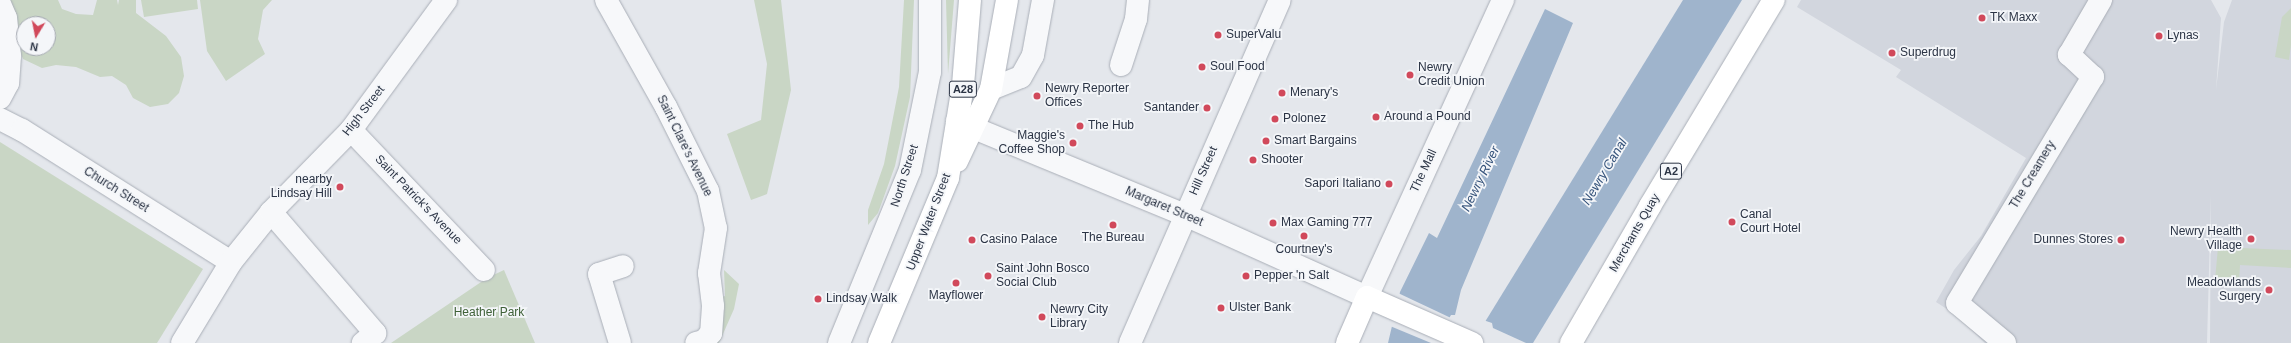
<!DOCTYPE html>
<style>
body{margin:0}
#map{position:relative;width:2291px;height:343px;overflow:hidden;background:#e4e7ec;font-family:Helvetica,sans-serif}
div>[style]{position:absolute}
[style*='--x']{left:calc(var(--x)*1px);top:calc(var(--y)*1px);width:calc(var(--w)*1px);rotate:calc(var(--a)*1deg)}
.built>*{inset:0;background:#d2d6de}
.green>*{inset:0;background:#c9d6c5}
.water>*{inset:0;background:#9fb4cc}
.pier>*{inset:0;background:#e4e7ec}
.roads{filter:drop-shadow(0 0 1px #a9aeb7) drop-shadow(0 0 1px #a9aeb7)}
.minor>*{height:22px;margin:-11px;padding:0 11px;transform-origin:11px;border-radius:11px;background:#f7f8fa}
.major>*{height:22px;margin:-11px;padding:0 11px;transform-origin:11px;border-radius:11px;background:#fff}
.highway>*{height:22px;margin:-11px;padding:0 11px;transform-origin:11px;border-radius:11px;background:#fff}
.dots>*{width:11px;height:11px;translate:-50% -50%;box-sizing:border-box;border:2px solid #f4f6f9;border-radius:50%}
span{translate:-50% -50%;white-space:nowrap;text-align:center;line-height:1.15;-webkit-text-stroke:3.5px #f4f6f9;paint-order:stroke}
.shield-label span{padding:1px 3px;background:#f4f6f9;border:1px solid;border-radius:3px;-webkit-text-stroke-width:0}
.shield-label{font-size:11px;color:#2b3445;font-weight:700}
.poi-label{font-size:12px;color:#2b3445}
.left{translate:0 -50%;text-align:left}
.right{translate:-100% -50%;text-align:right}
.street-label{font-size:12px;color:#2b3445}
.park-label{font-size:12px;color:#3f6138}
.water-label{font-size:13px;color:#34527a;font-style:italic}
.north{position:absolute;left:16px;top:16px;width:40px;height:40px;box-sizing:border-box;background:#f4f6f9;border:1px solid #a4a8b1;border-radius:50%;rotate:190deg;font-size:11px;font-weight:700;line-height:16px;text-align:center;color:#2b3445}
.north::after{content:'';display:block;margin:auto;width:14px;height:18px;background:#d1495b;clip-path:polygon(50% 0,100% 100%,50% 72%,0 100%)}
</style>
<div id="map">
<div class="built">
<div style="clip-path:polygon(1801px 0,2211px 0,2221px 18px,2216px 90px,2224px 22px,2232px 0,2291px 0,2291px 343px,2210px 343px,2211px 195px,2207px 343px,1985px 343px,1956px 315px,1936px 302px,1954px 270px,1981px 236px,2026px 158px,1896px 77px,1901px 70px,1797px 7px)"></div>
</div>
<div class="green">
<div style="clip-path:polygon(evenodd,9px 0,58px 0,62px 9px,76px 14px,93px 15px,97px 0,117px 0,118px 5px,119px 0,136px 0,136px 13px,166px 36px,181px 57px,184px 76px,179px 93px,168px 104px,150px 107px,133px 98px,126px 85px,112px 76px,100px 77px,76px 67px,56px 65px,42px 68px,23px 59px,16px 42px,9px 0,24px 24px,48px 24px,48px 48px,24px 48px,24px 24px)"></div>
<div style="clip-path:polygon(141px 0,197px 0,198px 9px,144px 17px)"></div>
<div style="clip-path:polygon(200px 0,272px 0,263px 10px,258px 39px,265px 54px,226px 81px,207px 51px)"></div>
<div style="clip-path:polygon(754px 0,781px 0,791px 90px,767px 194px,751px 200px,727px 134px,761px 120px,767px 64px)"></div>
<div style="clip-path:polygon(904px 0,914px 0,910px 97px,895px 166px,878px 213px,868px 225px,868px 210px,884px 164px,899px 87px)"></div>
<div style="clip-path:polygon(946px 0,954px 0,948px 74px)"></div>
<div style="clip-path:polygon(2291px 8px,2291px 45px,2289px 60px,2275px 57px,2282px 17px)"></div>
<div style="clip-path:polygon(0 142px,203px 269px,157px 343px,0 343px)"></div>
<div style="clip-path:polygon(2218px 247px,2291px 250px,2291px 268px,2240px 265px,2239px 282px,2215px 280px)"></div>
<div style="clip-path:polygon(504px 270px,535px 343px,391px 343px,487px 278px)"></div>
<div style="clip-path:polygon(724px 270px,739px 284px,734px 309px,719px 343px,715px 343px,721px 297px,725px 296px)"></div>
</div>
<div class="water">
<div style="clip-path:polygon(1683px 0,1742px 0,1533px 343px,1472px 343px)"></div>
<div style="clip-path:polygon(1545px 9px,1573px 23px,1461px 290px,1455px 315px,1451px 315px,1435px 343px,1388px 343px,1400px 292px,1429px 233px,1437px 238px)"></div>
</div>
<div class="pier">
<div style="clip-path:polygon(1398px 293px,1451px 318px,1437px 343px,1431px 343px,1390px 326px)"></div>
<div style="clip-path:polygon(1483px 320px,1492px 323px,1493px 328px,1526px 343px,1470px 343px)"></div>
</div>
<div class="roads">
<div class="minor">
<div style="--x:606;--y:0;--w:123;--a:60.7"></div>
<div style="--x:666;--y:107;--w:94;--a:63.4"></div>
<div style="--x:708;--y:191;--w:38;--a:78"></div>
<div style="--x:716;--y:228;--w:46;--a:98.8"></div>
<div style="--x:709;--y:273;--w:33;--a:83"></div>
<div style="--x:713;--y:306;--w:27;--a:94"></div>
<div style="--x:711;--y:333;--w:11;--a:131"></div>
<div style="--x:704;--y:341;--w:8;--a:166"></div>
<div style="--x:0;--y:4;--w:15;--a:67"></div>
<div style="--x:6;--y:18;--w:38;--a:84"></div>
<div style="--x:10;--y:56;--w:27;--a:94"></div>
<div style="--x:8;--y:83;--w:17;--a:118"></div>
<div style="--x:1121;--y:65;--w:48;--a:-71.9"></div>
<div style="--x:1136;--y:19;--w:19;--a:-84"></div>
<div style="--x:991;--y:89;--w:32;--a:-22"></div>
<div style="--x:1021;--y:77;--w:25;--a:-61"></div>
<div style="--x:1033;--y:55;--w:56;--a:-79.7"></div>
<div style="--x:0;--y:119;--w:25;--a:27"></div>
<div style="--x:22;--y:130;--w:247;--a:32.3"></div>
<div style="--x:957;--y:121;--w:247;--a:22.4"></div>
<div style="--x:1185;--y:215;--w:200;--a:24.3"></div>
<div style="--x:1367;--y:297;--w:327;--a:-65.4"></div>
<div style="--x:351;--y:130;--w:193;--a:46.5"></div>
<div style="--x:271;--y:212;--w:160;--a:49.3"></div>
<div style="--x:375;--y:333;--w:16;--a:140"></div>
<div style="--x:182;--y:343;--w:95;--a:-58.8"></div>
<div style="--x:231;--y:262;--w:64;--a:-51.3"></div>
<div style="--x:271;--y:212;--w:115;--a:-45.7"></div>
<div style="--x:351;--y:130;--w:161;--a:-53.8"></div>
<div style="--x:620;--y:343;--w:72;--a:-106.9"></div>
<div style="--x:599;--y:274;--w:25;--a:-18"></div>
<div style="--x:839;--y:343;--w:187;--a:-67.7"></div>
<div style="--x:910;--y:170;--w:100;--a:-78.5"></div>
<div style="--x:930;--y:72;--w:72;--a:-90"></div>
<div style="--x:1130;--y:343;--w:374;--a:-66.4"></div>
<div style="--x:2005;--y:343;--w:62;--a:-140.2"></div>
<div style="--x:1957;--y:303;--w:264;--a:-59"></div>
<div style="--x:2093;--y:77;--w:33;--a:-137"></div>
<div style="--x:2069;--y:55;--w:64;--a:-59.8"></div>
</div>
<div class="major">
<div style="--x:1347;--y:343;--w:50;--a:-66.5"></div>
<div style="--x:1367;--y:297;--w:115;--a:23.7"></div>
<div style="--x:1571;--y:343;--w:158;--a:-60"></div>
<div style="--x:1650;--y:206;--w:240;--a:-59"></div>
</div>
<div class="highway">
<div style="--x:957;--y:161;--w:80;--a:-64.7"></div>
<div style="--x:991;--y:89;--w:90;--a:-79.8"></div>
<div style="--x:879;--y:343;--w:179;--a:-67.3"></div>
<div style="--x:948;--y:178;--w:94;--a:-80.8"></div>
<div style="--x:963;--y:85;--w:85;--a:-85.3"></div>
</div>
</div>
<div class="dots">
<div style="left:1982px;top:18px;background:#d1495b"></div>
<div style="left:1218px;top:35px;background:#d1495b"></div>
<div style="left:2159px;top:36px;background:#d1495b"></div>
<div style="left:1892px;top:53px;background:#d1495b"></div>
<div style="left:1202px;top:67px;background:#d1495b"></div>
<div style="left:1410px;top:75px;background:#d1495b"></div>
<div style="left:1282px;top:93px;background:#d1495b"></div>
<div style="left:1037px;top:96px;background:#d1495b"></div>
<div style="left:1207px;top:108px;background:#d1495b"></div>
<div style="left:1376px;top:117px;background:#d1495b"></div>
<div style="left:1275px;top:119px;background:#d1495b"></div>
<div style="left:1080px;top:126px;background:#d1495b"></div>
<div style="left:1266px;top:141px;background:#d1495b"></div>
<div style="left:1073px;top:143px;background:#d1495b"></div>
<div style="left:1253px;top:160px;background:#d1495b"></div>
<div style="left:1389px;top:184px;background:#d1495b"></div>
<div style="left:340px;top:187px;background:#d1495b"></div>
<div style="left:1732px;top:222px;background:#d1495b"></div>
<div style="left:1273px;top:223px;background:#d1495b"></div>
<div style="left:1113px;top:225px;background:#d1495b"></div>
<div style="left:1304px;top:236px;background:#d1495b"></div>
<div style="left:2251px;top:239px;background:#d1495b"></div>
<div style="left:972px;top:240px;background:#d1495b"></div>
<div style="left:2121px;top:240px;background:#d1495b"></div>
<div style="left:988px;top:276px;background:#d1495b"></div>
<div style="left:1246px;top:276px;background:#d1495b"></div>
<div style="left:956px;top:283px;background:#d1495b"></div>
<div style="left:2269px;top:290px;background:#d1495b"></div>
<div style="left:818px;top:299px;background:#d1495b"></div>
<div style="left:1221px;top:308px;background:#d1495b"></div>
<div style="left:1042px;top:317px;background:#d1495b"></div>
</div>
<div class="shield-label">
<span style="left:963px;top:89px">A28</span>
<span style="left:1671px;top:171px">A2</span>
</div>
<div class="poi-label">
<span class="left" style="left:1990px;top:18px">TK Maxx</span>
<span class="left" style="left:1226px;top:35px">SuperValu</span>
<span class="left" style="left:2167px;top:36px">Lynas</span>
<span class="left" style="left:1900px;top:53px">Superdrug</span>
<span class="left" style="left:1210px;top:67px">Soul Food</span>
<span class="left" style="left:1418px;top:75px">Newry<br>Credit Union</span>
<span class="left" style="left:1045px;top:96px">Newry Reporter<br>Offices</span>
<span class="left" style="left:1290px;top:93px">Menary's</span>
<span class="right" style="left:1199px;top:108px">Santander</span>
<span class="left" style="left:1384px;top:117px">Around a Pound</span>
<span class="left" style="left:1283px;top:119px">Polonez</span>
<span class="left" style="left:1088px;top:126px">The Hub</span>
<span class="right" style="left:1065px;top:143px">Maggie's<br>Coffee Shop</span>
<span class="left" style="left:1274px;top:141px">Smart Bargains</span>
<span class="left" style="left:1261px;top:160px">Shooter</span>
<span class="right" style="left:332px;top:187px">nearby<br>Lindsay Hill</span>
<span class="right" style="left:1381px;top:184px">Sapori Italiano</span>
<span class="left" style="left:1740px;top:222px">Canal<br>Court Hotel</span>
<span class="left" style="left:1281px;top:223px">Max Gaming 777</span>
<span class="right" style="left:2242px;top:239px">Newry Health<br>Village</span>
<span style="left:1113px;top:238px">The Bureau</span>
<span class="left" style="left:980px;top:240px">Casino Palace</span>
<span class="right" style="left:2113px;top:240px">Dunnes Stores</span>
<span style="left:1304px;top:250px">Courtney's</span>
<span class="left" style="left:996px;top:276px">Saint John Bosco<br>Social Club</span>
<span class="left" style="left:1254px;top:276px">Pepper 'n Salt</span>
<span class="right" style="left:2261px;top:290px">Meadowlands<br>Surgery</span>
<span style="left:956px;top:296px">Mayflower</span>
<span class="left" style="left:826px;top:299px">Lindsay Walk</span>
<span class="left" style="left:1229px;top:308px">Ulster Bank</span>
<span class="left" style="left:1050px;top:317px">Newry City<br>Library</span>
</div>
<div class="street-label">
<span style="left:364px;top:111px;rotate:-52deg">High Street</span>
<span style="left:684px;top:146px;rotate:64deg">Saint Clare's Avenue</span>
<span style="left:1204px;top:171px;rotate:-66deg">Hill Street</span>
<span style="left:1424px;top:171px;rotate:-65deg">The Mall</span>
<span style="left:2033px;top:175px;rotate:-59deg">The Creamery</span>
<span style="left:905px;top:176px;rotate:-72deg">North Street</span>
<span style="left:116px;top:190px;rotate:32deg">Church Street</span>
<span style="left:418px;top:200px;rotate:46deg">Saint Patrick's Avenue</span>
<span style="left:1164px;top:207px;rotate:23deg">Margaret Street</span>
<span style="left:929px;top:222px;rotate:-69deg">Upper Water Street</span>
<span style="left:1635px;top:233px;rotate:-60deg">Merchants Quay</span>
</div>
<div class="park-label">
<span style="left:489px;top:313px">Heather Park</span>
</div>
<div class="water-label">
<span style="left:1605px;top:172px;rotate:-59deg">Newry Canal</span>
<span style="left:1481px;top:179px;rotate:-64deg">Newry River</span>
</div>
<div class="north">N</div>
</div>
